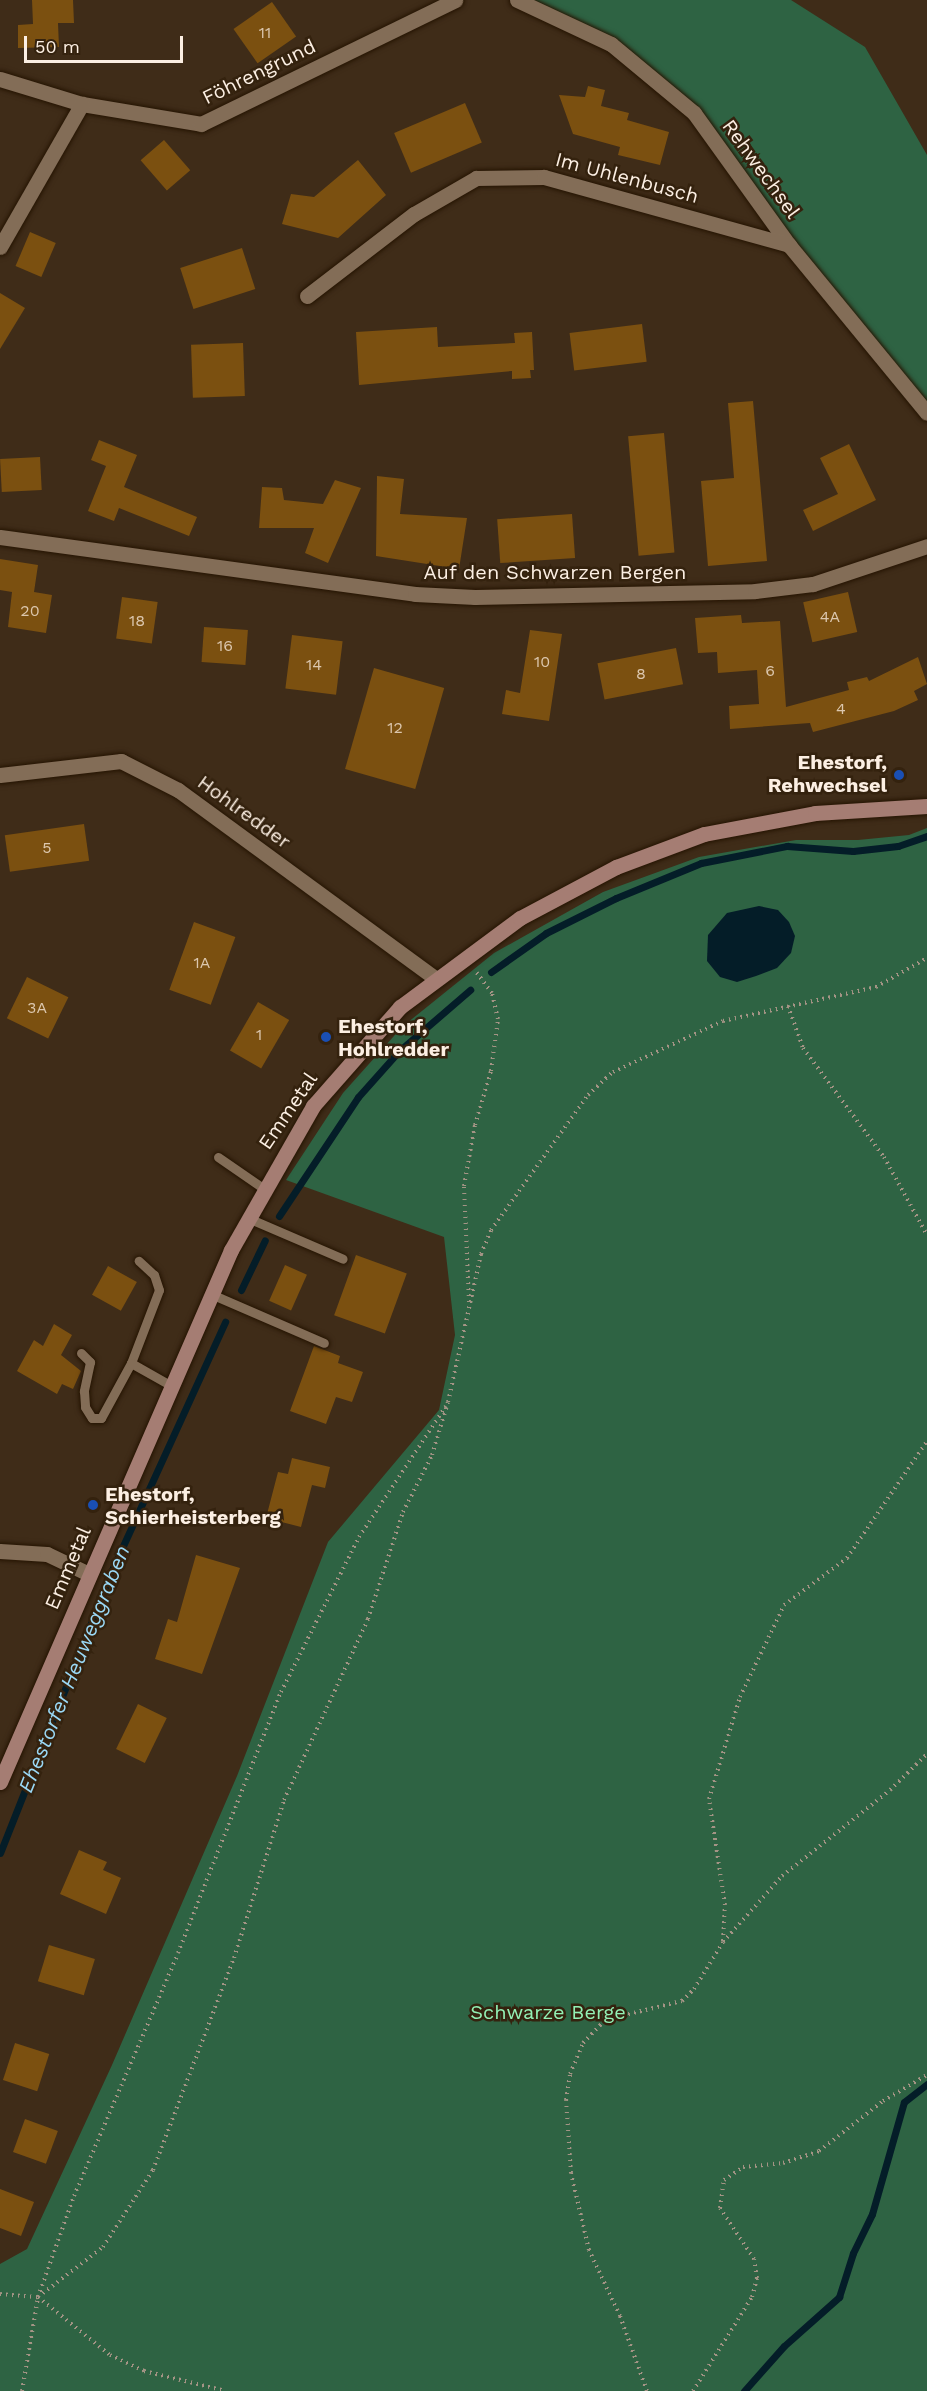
<!DOCTYPE html>
<meta charset="utf-8">
<style>
body{margin:0}
#map{position:relative;width:927px;height:2391px;overflow:hidden;background:#3f2c18;font-family:"Work Sans",sans-serif}
div>[style]{position:absolute}
[style*='--x']{left:calc(var(--x)*1px);top:calc(var(--y)*1px);width:calc(var(--w)*1px);rotate:calc(var(--a)*1deg)}
.green>*{inset:0;background:#2e6343}
.water>*{inset:0;background:#041d28}
.stream>*{height:7px;margin:-3.5px;padding:0 3.5px;transform-origin:3.5px;border-radius:3.5px;background:#041d28}
.building>*{inset:0;background:#7b5010;transform-origin:0 0}
.path>*{height:4px;margin-top:-2px;transform-origin:0;background:repeating-linear-gradient(90deg,#a49485 0 1.5px,transparent 0 6px)}
.roads{filter:drop-shadow(0 0 2px #251402) drop-shadow(0 0 2px #251402)}
.lane>*{height:9px;margin:-4.5px;padding:0 4.5px;transform-origin:4.5px;border-radius:4.5px;background:#836d57}
.street>*{height:15px;margin:-7.5px;padding:0 7.5px;transform-origin:7.5px;border-radius:7.5px;background:#836d57}
.secondary>*{height:15px;margin:-7.5px;padding:0 7.5px;transform-origin:7.5px;border-radius:7.5px;background:#a57d73}
.dots>*{width:16px;height:16px;translate:-50% -50%;box-sizing:border-box;border:3px solid #34220e;border-radius:50%}
span{translate:-50% -50%;white-space:nowrap;text-align:center;line-height:1.15;-webkit-text-stroke:5px #34220e;paint-order:stroke}
.number-label{font-size:16px;color:#dcc7ae}
.number-label span{-webkit-text-stroke-width:0}
.street-label{font-size:20px;color:#fcefe3}
.poi-label{font-size:20px;color:#fcefe3;font-weight:700}
.right{translate:-100% -50%;text-align:right}
.left{translate:0 -50%;text-align:left}
.park-label{font-size:20px;color:#93f1b5}
.water-label{font-size:21px;color:#9ad8f5;font-style:italic}
.scale{position:absolute;left:24px;top:36px;width:159px;height:27px;box-sizing:border-box;border:3px solid #fcefe3;border-top:0;padding-left:8px;font-size:18px;line-height:21px;white-space:nowrap;color:#fcefe3;-webkit-text-stroke:4px #34220e;paint-order:stroke}
</style>
<div id="map">
<div class="green">
<div style="clip-path:polygon(521px 0,791px 0,865px 47px,927px 155px,927px 413px,694px 113px,611px 44px)"></div>
<div style="clip-path:polygon(927px 828px,927px 2391px,0 2391px,0 2264px,27px 2249px,112px 2065px,237px 1776px,328px 1542px,439px 1410px,455px 1335px,444px 1237px,286px 1180px,343px 1093px,402px 1027px,494px 953px,603px 892px,699px 857px,796px 840px,858px 840px,909px 835px)"></div>
</div>
<div class="water">
<div style="clip-path:polygon(759px 906px,778px 910px,789px 922px,795px 936px,791px 953px,777px 968px,756px 976px,737px 982px,720px 977px,707px 961px,708px 935px,727px 913px)"></div>
</div>
<div class="stream">
<div style="--x:491;--y:972;--w:67;--a:-35.3"></div>
<div style="--x:546;--y:933;--w:78;--a:-26.6"></div>
<div style="--x:616;--y:898;--w:92;--a:-22.4"></div>
<div style="--x:701;--y:863;--w:88;--a:-11.2"></div>
<div style="--x:787;--y:846;--w:66;--a:4.3"></div>
<div style="--x:853;--y:851;--w:45;--a:-6.3"></div>
<div style="--x:898;--y:846;--w:31;--a:-19"></div>
<div style="--x:279;--y:1216;--w:143;--a:-56.4"></div>
<div style="--x:358;--y:1097;--w:62;--a:-48.3"></div>
<div style="--x:399;--y:1051;--w:94;--a:-40.7"></div>
<div style="--x:241;--y:1290;--w:55;--a:-64.4"></div>
<div style="--x:0;--y:1853;--w:304;--a:-68.4"></div>
<div style="--x:112;--y:1570;--w:273;--a:-65.5"></div>
<div style="--x:744;--y:2391;--w:60;--a:-48.4"></div>
<div style="--x:784;--y:2346;--w:74;--a:-41.7"></div>
<div style="--x:839;--y:2297;--w:46;--a:-72.3"></div>
<div style="--x:853;--y:2253;--w:43;--a:-64"></div>
<div style="--x:872;--y:2214;--w:116;--a:-74.1"></div>
<div style="--x:904;--y:2102;--w:29;--a:-38"></div>
</div>
<div class="building">
<div style="clip-path:polygon(32px 0,73px 0,74px 23px,58px 23px,59px 47px,18px 48px,18px 25px,33px 24px)"></div>
<div style="left:272px;top:2px;width:42px;height:47px;rotate:55deg"></div>
<div style="clip-path:polygon(588px 86px,605px 90px,601px 106px,629px 113px,627px 120px,669px 132px,660px 165px,618px 155px,620px 147px,573px 134px,559px 95px,585px 97px)"></div>
<div style="left:465px;top:103px;width:43px;height:77px;rotate:67deg"></div>
<div style="left:164px;top:140px;width:40px;height:31px;rotate:49deg"></div>
<div style="clip-path:polygon(358px 160px,386px 195px,338px 238px,282px 224px,291px 194px,314px 197px)"></div>
<div style="left:30px;top:232px;width:28px;height:37px;rotate:23deg"></div>
<div style="left:242px;top:248px;width:43px;height:65px;rotate:72deg"></div>
<div style="clip-path:polygon(0 293px,25px 308px,0 349px)"></div>
<div style="left:642px;top:324px;width:38px;height:73px;rotate:83deg"></div>
<div style="clip-path:polygon(437px 327px,438px 347px,515px 343px,514px 333px,532px 332px,534px 370px,530px 370px,531px 378px,512px 379px,512px 371px,359px 385px,356px 332px)"></div>
<div style="left:243px;top:343px;width:53px;height:52px;rotate:88deg"></div>
<div style="clip-path:polygon(753px 401px,767px 561px,708px 566px,701px 481px,734px 478px,728px 403px)"></div>
<div style="left:664px;top:433px;width:120px;height:36px;rotate:85deg"></div>
<div style="clip-path:polygon(99px 440px,137px 455px,124px 487px,197px 517px,189px 536px,119px 508px,114px 521px,88px 511px,106px 466px,91px 460px)"></div>
<div style="clip-path:polygon(849px 444px,876px 500px,813px 531px,803px 510px,838px 494px,820px 458px)"></div>
<div style="left:40px;top:457px;width:33px;height:40px;rotate:87deg"></div>
<div style="clip-path:polygon(377px 476px,404px 479px,400px 514px,467px 518px,459px 569px,376px 556px)"></div>
<div style="clip-path:polygon(335px 480px,361px 488px,328px 563px,305px 553px,314px 528px,259px 528px,262px 487px,282px 488px,284px 500px,323px 504px)"></div>
<div style="left:572px;top:514px;width:44px;height:75px;rotate:86deg"></div>
<div style="clip-path:polygon(0 559px,38px 565px,34px 592px,52px 595px,46px 633px,8px 627px,12px 592px,0 590px)"></div>
<div style="left:848px;top:592px;width:41px;height:46px;rotate:77deg"></div>
<div style="left:122px;top:597px;width:36px;height:42px;rotate:8deg"></div>
<div style="clip-path:polygon(741px 615px,742px 623px,780px 621px,786px 707px,849px 690px,847px 682px,867px 677px,869px 681px,918px 657px,927px 684px,914px 691px,918px 700px,894px 711px,813px 732px,810px 723px,730px 729px,729px 706px,759px 704px,757px 670px,718px 673px,717px 652px,698px 653px,695px 618px)"></div>
<div style="left:204px;top:627px;width:44px;height:35px;rotate:4deg"></div>
<div style="clip-path:polygon(530px 630px,562px 634px,549px 721px,502px 714px,506px 690px,520px 693px)"></div>
<div style="left:292px;top:635px;width:51px;height:54px;rotate:7deg"></div>
<div style="left:676px;top:648px;width:37px;height:80px;rotate:79deg"></div>
<div style="left:374px;top:668px;width:73px;height:105px;rotate:16deg"></div>
<div style="left:84px;top:824px;width:37px;height:80px;rotate:82deg"></div>
<div style="left:194px;top:922px;width:44px;height:72px;rotate:20deg"></div>
<div style="left:27px;top:977px;width:46px;height:46px;rotate:26deg"></div>
<div style="left:258px;top:1002px;width:36px;height:56px;rotate:30deg"></div>
<div style="left:356px;top:1255px;width:54px;height:64px;rotate:20deg"></div>
<div style="left:285px;top:1265px;width:24px;height:39px;rotate:24deg"></div>
<div style="left:108px;top:1266px;width:33px;height:33px;rotate:29deg"></div>
<div style="clip-path:polygon(54px 1324px,72px 1335px,61px 1355px,81px 1371px,73px 1389px,62px 1384px,57px 1394px,17px 1371px,34px 1340px,43px 1346px)"></div>
<div style="clip-path:polygon(314px 1346px,340px 1356px,338px 1363px,363px 1372px,352px 1402px,336px 1397px,326px 1424px,290px 1411px)"></div>
<div style="clip-path:polygon(292px 1458px,330px 1467px,325px 1488px,312px 1485px,301px 1527px,266px 1518px,278px 1472px,288px 1474px)"></div>
<div style="clip-path:polygon(196px 1555px,240px 1568px,202px 1674px,155px 1659px,168px 1619px,177px 1622px)"></div>
<div style="left:138px;top:1704px;width:32px;height:50px;rotate:26deg"></div>
<div style="clip-path:polygon(79px 1850px,107px 1862px,103px 1870px,121px 1878px,106px 1914px,60px 1894px)"></div>
<div style="left:49px;top:1945px;width:48px;height:38px;rotate:17deg"></div>
<div style="left:15px;top:2043px;width:36px;height:39px;rotate:18deg"></div>
<div style="left:25px;top:2119px;width:35px;height:35px;rotate:20deg"></div>
<div style="clip-path:polygon(0 2189px,34px 2202px,21px 2236px,0 2228px)"></div>
</div>
<div class="path">
<div style="--x:788;--y:1006;--w:45;--a:70.3"></div>
<div style="--x:803;--y:1048;--w:136;--a:53.4"></div>
<div style="--x:884;--y:1157;--w:89;--a:61.1"></div>
<div style="--x:469;--y:1302;--w:116;--a:-92.5"></div>
<div style="--x:464;--y:1186;--w:62;--a:-79.8"></div>
<div style="--x:475;--y:1125;--w:56;--a:-73.5"></div>
<div style="--x:491;--y:1071;--w:52;--a:-82.3"></div>
<div style="--x:498;--y:1019;--w:27;--a:-103"></div>
<div style="--x:492;--y:993;--w:26;--a:-127"></div>
<div style="--x:723;--y:1941;--w:36;--a:-87"></div>
<div style="--x:725;--y:1905;--w:107;--a:-98.6"></div>
<div style="--x:709;--y:1799;--w:107;--a:-73.1"></div>
<div style="--x:740;--y:1697;--w:102;--a:-64.4"></div>
<div style="--x:784;--y:1605;--w:79;--a:-36.7"></div>
<div style="--x:847;--y:1558;--w:142;--a:-55.6"></div>
<div style="--x:0;--y:2294;--w:38;--a:5"></div>
<div style="--x:38;--y:2297;--w:92;--a:38.9"></div>
<div style="--x:110;--y:2355;--w:38;--a:25"></div>
<div style="--x:144;--y:2371;--w:84;--a:13.7"></div>
<div style="--x:38;--y:2297;--w:82;--a:-37.6"></div>
<div style="--x:103;--y:2247;--w:92;--a:-57"></div>
<div style="--x:153;--y:2170;--w:227;--a:-69.1"></div>
<div style="--x:234;--y:1958;--w:166;--a:-72.4"></div>
<div style="--x:284;--y:1800;--w:200;--a:-65.1"></div>
<div style="--x:368;--y:1619;--w:113;--a:-71.9"></div>
<div style="--x:403;--y:1512;--w:64;--a:-63"></div>
<div style="--x:432;--y:1455;--w:55;--a:-73.2"></div>
<div style="--x:448;--y:1402;--w:152;--a:-77.4"></div>
<div style="--x:481;--y:1254;--w:26;--a:-67"></div>
<div style="--x:491;--y:1230;--w:166;--a:-54.3"></div>
<div style="--x:588;--y:1095;--w:34;--a:-43"></div>
<div style="--x:613;--y:1072;--w:121;--a:-24.9"></div>
<div style="--x:723;--y:1021;--w:157;--a:-12.5"></div>
<div style="--x:876;--y:987;--w:59;--a:-29.6"></div>
<div style="--x:22;--y:2391;--w:95;--a:-80.3"></div>
<div style="--x:38;--y:2297;--w:107;--a:-70.4"></div>
<div style="--x:74;--y:2196;--w:264;--a:-66.8"></div>
<div style="--x:178;--y:1953;--w:281;--a:-68.5"></div>
<div style="--x:281;--y:1692;--w:174;--a:-63.3"></div>
<div style="--x:359;--y:1537;--w:157;--a:-56.4"></div>
<div style="--x:647;--y:2391;--w:80;--a:-109.8"></div>
<div style="--x:620;--y:2316;--w:73;--a:-115.2"></div>
<div style="--x:589;--y:2250;--w:79;--a:-103.2"></div>
<div style="--x:571;--y:2173;--w:73;--a:-93.9"></div>
<div style="--x:566;--y:2100;--w:26;--a:-81"></div>
<div style="--x:570;--y:2074;--w:34;--a:-67"></div>
<div style="--x:583;--y:2043;--w:32;--a:-46"></div>
<div style="--x:605;--y:2020;--w:79;--a:-13.9"></div>
<div style="--x:682;--y:2001;--w:17;--a:-45"></div>
<div style="--x:694;--y:1989;--w:55;--a:-58.3"></div>
<div style="--x:723;--y:1942;--w:89;--a:-48.2"></div>
<div style="--x:782;--y:1876;--w:138;--a:-38.5"></div>
<div style="--x:890;--y:1790;--w:52;--a:-44.2"></div>
<div style="--x:693;--y:2391;--w:111;--a:-57.9"></div>
<div style="--x:752;--y:2297;--w:20;--a:-75"></div>
<div style="--x:757;--y:2278;--w:19;--a:-99"></div>
<div style="--x:754;--y:2259;--w:61;--a:-123.7"></div>
<div style="--x:720;--y:2208;--w:28;--a:-82"></div>
<div style="--x:724;--y:2180;--w:23;--a:-34"></div>
<div style="--x:743;--y:2167;--w:40;--a:-5.7"></div>
<div style="--x:783;--y:2163;--w:38;--a:-18"></div>
<div style="--x:819;--y:2151;--w:81;--a:-38"></div>
<div style="--x:883;--y:2101;--w:51;--a:-30.6"></div>
</div>
<div class="roads">
<div class="lane">
<div style="--x:218;--y:1157;--w:55;--a:34.6"></div>
<div style="--x:248;--y:1218;--w:103;--a:23.3"></div>
<div style="--x:211;--y:1294;--w:123;--a:23.4"></div>
<div style="--x:81;--y:1353;--w:13;--a:45"></div>
<div style="--x:90;--y:1362;--w:30;--a:102"></div>
<div style="--x:84;--y:1391;--w:16;--a:86"></div>
<div style="--x:85;--y:1407;--w:13;--a:58"></div>
<div style="--x:92;--y:1418;--w:9;--a:0"></div>
<div style="--x:101;--y:1418;--w:63;--a:-61.4"></div>
<div style="--x:131;--y:1363;--w:78;--a:-69"></div>
<div style="--x:159;--y:1290;--w:16;--a:-108"></div>
<div style="--x:154;--y:1275;--w:21;--a:-137"></div>
<div style="--x:131;--y:1363;--w:45;--a:29.4"></div>
</div>
<div class="street">
<div style="--x:517;--y:0;--w:104;--a:25.1"></div>
<div style="--x:611;--y:44;--w:108;--a:39.7"></div>
<div style="--x:694;--y:113;--w:163;--a:54.3"></div>
<div style="--x:789;--y:245;--w:217;--a:50.6"></div>
<div style="--x:0;--y:79;--w:86;--a:17"></div>
<div style="--x:82;--y:104;--w:121;--a:9.5"></div>
<div style="--x:201;--y:124;--w:283;--a:-26"></div>
<div style="--x:0;--y:247;--w:165;--a:-60.2"></div>
<div style="--x:307;--y:296;--w:135;--a:-37.5"></div>
<div style="--x:414;--y:214;--w:72;--a:-30.1"></div>
<div style="--x:476;--y:178;--w:68;--a:-0.8"></div>
<div style="--x:544;--y:177;--w:254;--a:15.5"></div>
<div style="--x:0;--y:537;--w:419;--a:7.8"></div>
<div style="--x:415;--y:594;--w:60;--a:2.9"></div>
<div style="--x:475;--y:597;--w:280;--a:-1.2"></div>
<div style="--x:755;--y:591;--w:58;--a:-6.9"></div>
<div style="--x:813;--y:584;--w:120;--a:-18.4"></div>
<div style="--x:0;--y:775;--w:122;--a:-6.6"></div>
<div style="--x:121;--y:761;--w:64;--a:27"></div>
<div style="--x:178;--y:790;--w:318;--a:36.2"></div>
<div style="--x:0;--y:1551;--w:47;--a:3.7"></div>
<div style="--x:47;--y:1554;--w:47;--a:25.5"></div>
</div>
<div class="secondary">
<div style="--x:0;--y:1782;--w:580;--a:-66.53"></div>
<div style="--x:231;--y:1250;--w:166;--a:-60.3"></div>
<div style="--x:313;--y:1106;--w:132;--a:-48.7"></div>
<div style="--x:400;--y:1007;--w:149;--a:-36.6"></div>
<div style="--x:520;--y:918;--w:109;--a:-28"></div>
<div style="--x:616;--y:867;--w:94;--a:-20.6"></div>
<div style="--x:704;--y:834;--w:113;--a:-10.7"></div>
<div style="--x:815;--y:813;--w:112;--a:-3.6"></div>
</div>
</div>
<div class="dots">
<div style="left:899px;top:775px;background:#1a4fb4"></div>
<div style="left:326px;top:1037px;background:#1a4fb4"></div>
<div style="left:93px;top:1505px;background:#1a4fb4"></div>
</div>
<div class="number-label">
<span style="left:265px;top:33px">11</span>
<span style="left:30px;top:611px">20</span>
<span style="left:830px;top:617px">4A</span>
<span style="left:137px;top:621px">18</span>
<span style="left:225px;top:646px">16</span>
<span style="left:542px;top:662px">10</span>
<span style="left:314px;top:665px">14</span>
<span style="left:770px;top:671px">6</span>
<span style="left:641px;top:674px">8</span>
<span style="left:841px;top:709px">4</span>
<span style="left:395px;top:728px">12</span>
<span style="left:47px;top:848px">5</span>
<span style="left:202px;top:963px">1A</span>
<span style="left:37px;top:1008px">3A</span>
<span style="left:259px;top:1035px">1</span>
</div>
<div class="street-label">
<span style="left:259px;top:72px;rotate:-26deg">Föhrengrund</span>
<span style="left:761px;top:169px;rotate:54deg">Rehwechsel</span>
<span style="left:627px;top:178px;rotate:15deg">Im Uhlenbusch</span>
<span style="left:555px;top:572px">Auf den Schwarzen Bergen</span>
<span style="left:244px;top:812px;rotate:36deg">Hohlredder</span>
<span style="left:288px;top:1111px;rotate:-56deg">Emmetal</span>
<span style="left:68px;top:1568px;rotate:-67deg">Emmetal</span>
</div>
<div class="poi-label">
<span class="right" style="left:887px;top:774px">Ehestorf,<br>Rehwechsel</span>
<span class="left" style="left:338px;top:1038px">Ehestorf,<br>Hohlredder</span>
<span class="left" style="left:105px;top:1506px">Ehestorf,<br>Schierheisterberg</span>
</div>
<div class="park-label">
<span style="left:548px;top:2012px">Schwarze Berge</span>
</div>
<div class="water-label">
<span style="left:74px;top:1669px;rotate:-68deg">Ehestorfer Heuweggraben</span>
</div>
<div class="scale">50 m</div>
</div>
